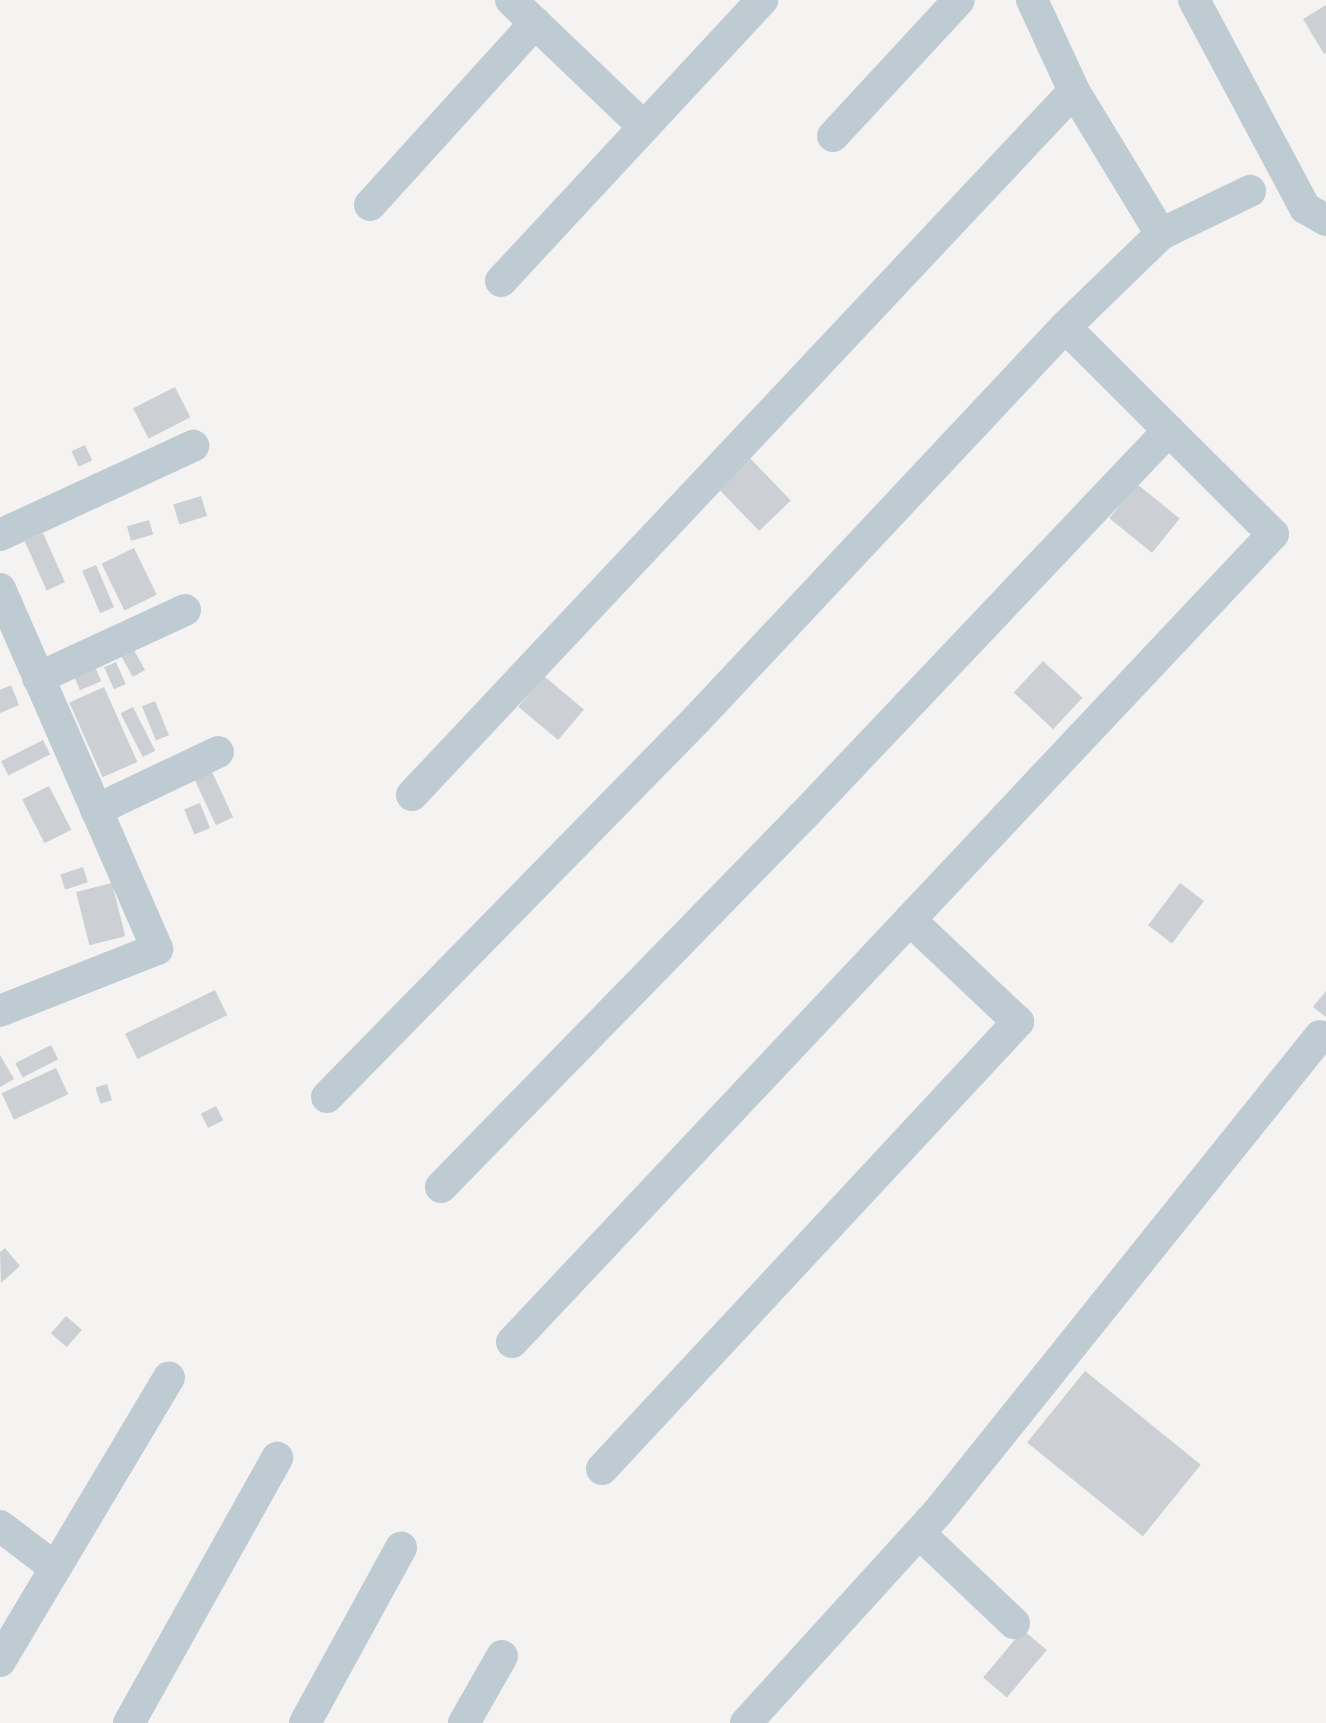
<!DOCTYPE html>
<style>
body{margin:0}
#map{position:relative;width:1326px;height:1723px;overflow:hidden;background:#f5f2f2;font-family:Montserrat,sans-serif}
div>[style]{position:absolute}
.building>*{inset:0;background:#ccd0d5;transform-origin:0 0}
.minor>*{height:32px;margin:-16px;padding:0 16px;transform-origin:16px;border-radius:16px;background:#bfcbd3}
span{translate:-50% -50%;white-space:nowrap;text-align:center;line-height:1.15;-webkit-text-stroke:7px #fff;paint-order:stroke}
</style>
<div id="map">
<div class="building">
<i style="clip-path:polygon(1326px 5px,1326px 53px,1324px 54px,1303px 19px)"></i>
<i style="left:175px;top:387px;width:34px;height:47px;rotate:63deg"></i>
<i style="left:85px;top:445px;width:17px;height:15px;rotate:65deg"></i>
<i style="left:745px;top:453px;width:66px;height:44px;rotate:46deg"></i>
<i style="left:1137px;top:484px;width:55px;height:44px;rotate:39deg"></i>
<i style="left:201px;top:496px;width:21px;height:29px;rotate:73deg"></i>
<i style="left:149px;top:520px;width:15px;height:23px;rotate:74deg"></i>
<i style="left:43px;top:533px;width:54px;height:20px;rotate:66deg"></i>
<i style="left:134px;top:548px;width:52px;height:36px;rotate:64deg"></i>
<i style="left:96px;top:565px;width:46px;height:15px;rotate:67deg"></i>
<i style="left:130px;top:643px;width:31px;height:14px;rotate:61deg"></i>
<i style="left:1043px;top:661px;width:54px;height:43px;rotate:43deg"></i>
<i style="left:93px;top:662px;width:21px;height:23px;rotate:67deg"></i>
<i style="left:116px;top:662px;width:24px;height:13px;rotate:66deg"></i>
<i style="left:544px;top:676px;width:52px;height:40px;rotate:40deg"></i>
<i style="clip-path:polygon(11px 685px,19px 705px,0 713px,0 690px)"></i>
<i style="left:104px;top:687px;width:82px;height:38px;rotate:66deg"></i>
<i style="left:155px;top:701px;width:37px;height:14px;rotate:68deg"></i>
<i style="left:133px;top:707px;width:49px;height:14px;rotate:63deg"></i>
<i style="left:43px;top:740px;width:16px;height:47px;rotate:63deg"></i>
<i style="left:212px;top:772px;width:50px;height:19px;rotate:65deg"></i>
<i style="left:49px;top:786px;width:49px;height:30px;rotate:63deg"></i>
<i style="left:200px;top:803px;width:27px;height:17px;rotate:68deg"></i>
<i style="left:83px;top:867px;width:16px;height:24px;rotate:72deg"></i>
<i style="left:112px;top:883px;width:55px;height:37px;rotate:76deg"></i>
<i style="left:1180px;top:883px;width:30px;height:53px;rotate:37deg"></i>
<i style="left:215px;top:990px;width:28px;height:100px;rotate:64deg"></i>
<i style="clip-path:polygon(1326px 991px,1326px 1017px,1313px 1007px)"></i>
<i style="left:51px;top:1045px;width:16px;height:40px;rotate:63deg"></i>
<i style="clip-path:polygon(0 1055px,14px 1079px,0 1087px)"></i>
<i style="left:56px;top:1068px;width:29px;height:60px;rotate:65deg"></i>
<i style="left:107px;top:1084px;width:17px;height:12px;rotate:73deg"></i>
<i style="left:216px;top:1106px;width:16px;height:17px;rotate:63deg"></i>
<i style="clip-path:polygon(5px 1248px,20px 1266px,1px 1283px,0 1252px)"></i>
<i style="left:66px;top:1316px;width:21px;height:23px;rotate:41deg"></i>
<i style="left:1085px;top:1371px;width:149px;height:92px;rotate:39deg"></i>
<i style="left:1023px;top:1630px;width:31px;height:62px;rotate:40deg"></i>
</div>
<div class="minor">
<i style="left:511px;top:0;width:184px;rotate:43.7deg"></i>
<i style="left:1032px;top:0;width:100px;rotate:65.2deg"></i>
<i style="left:1074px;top:91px;width:167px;rotate:58.7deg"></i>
<i style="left:1161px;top:234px;width:134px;rotate:135.9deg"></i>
<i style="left:1194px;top:0;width:236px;rotate:61.9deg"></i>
<i style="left:1305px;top:208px;width:24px;rotate:30deg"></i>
<i style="left:833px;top:136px;width:185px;rotate:-47.2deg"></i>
<i style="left:370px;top:205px;width:246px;rotate:-47.8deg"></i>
<i style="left:1161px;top:234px;width:99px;rotate:-25.8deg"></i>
<i style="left:501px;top:281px;width:384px;rotate:-47.1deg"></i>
<i style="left:0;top:535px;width:213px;rotate:-24.8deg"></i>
<i style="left:0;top:589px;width:393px;rotate:66.4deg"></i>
<i style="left:157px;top:949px;width:169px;rotate:158.5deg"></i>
<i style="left:38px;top:678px;width:162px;rotate:-24.8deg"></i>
<i style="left:412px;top:795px;width:966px;rotate:-46.76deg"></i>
<i style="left:96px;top:810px;width:135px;rotate:-25.4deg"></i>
<i style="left:327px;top:1097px;width:530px;rotate:-45.61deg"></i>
<i style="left:698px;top:718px;width:536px;rotate:-46.81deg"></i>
<i style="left:1065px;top:327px;width:293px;rotate:44.9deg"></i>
<i style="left:1273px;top:534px;width:1110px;rotate:133.28deg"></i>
<i style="left:441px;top:1187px;width:517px;rotate:-45.71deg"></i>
<i style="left:802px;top:817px;width:533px;rotate:-46.52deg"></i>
<i style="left:602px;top:1469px;width:611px;rotate:-47.06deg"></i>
<i style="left:1018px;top:1022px;width:149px;rotate:-136.6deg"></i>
<i style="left:0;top:1526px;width:68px;rotate:37.2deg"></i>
<i style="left:919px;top:1533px;width:131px;rotate:43.5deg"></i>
<i style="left:0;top:1661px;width:330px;rotate:-59.2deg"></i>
<i style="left:129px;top:1723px;width:304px;rotate:-60.8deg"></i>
<i style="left:305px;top:1723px;width:200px;rotate:-61.3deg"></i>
<i style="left:464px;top:1723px;width:77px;rotate:-60.4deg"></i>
<i style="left:746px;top:1723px;width:285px;rotate:-47.7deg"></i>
<i style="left:938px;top:1512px;width:610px;rotate:-51.25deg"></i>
</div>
</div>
